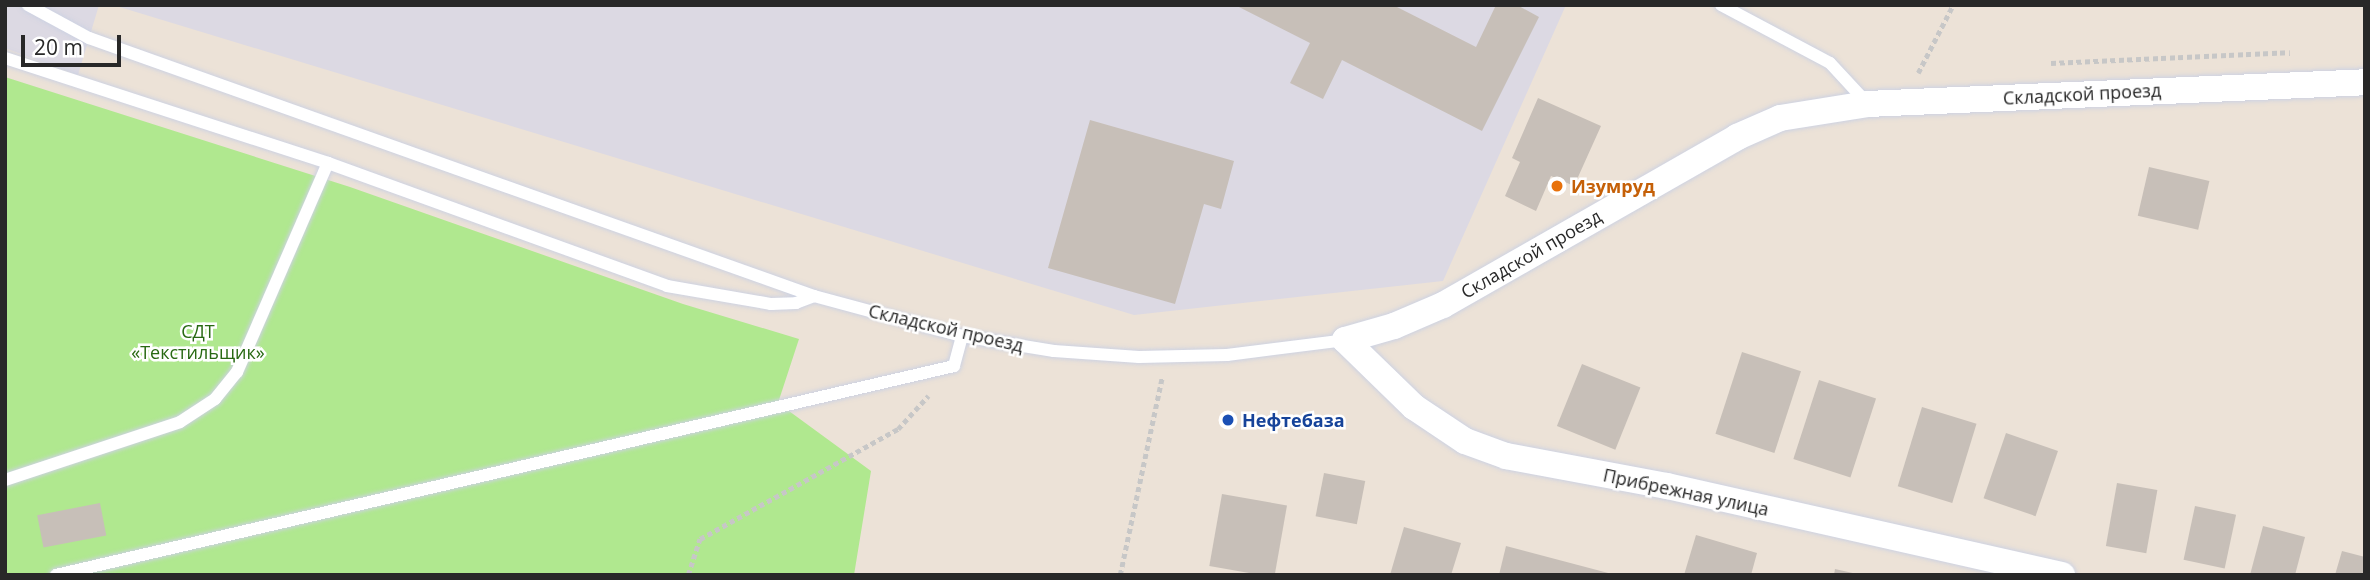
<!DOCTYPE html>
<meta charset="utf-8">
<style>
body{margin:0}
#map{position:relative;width:2370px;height:580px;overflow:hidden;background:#ece2d7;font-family:"Open Sans",sans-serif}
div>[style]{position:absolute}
.industrial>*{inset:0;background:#dcd9e3}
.green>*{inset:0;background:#b0e88f}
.building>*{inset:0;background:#c7bfb8;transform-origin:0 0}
.path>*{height:4.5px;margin-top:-2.25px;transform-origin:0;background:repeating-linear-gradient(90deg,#c7c7c7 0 5px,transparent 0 8.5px)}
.roads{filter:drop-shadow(0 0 2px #cdd2e2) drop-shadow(0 0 2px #cdd2e2)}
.service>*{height:12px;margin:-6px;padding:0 6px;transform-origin:6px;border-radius:6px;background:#fff}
.minor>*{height:26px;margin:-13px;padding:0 13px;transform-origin:13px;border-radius:13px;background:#fff}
.dots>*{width:19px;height:19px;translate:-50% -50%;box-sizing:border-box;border:4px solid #fff;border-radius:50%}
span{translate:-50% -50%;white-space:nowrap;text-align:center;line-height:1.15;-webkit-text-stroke:5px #fff;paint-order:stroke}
.street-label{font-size:18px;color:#282828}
.food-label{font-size:18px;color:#c56008;font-weight:700}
.left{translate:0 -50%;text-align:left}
.park-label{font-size:18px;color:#286913}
.transit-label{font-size:18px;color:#164399;font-weight:700}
.frame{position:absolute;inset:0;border:7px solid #282828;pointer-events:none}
.scale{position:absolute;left:21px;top:35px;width:100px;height:32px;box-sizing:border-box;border:4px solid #282828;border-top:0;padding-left:9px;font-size:21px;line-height:24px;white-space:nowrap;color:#282828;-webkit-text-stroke:5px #fff;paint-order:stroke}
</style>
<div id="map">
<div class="industrial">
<i style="clip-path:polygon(5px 5px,99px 5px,78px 75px,5px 48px)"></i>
<i style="clip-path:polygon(113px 5px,1566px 5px,1443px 281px,1134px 315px)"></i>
</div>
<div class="green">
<i style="clip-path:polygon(5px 77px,350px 187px,683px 304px,799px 339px,778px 403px,871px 471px,854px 575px,5px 575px)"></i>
</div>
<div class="building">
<i style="clip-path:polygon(1235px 5px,1393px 5px,1476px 47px,1496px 5px,1517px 5px,1539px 17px,1482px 131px,1342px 60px,1323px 99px,1290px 83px,1310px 43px)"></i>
<i style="clip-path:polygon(1538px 98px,1601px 126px,1574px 186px,1551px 176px,1536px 211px,1505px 196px,1520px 162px,1512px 158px)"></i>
<i style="clip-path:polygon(1090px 120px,1234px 161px,1221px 209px,1204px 204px,1175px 304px,1048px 268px)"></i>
<i style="left:2149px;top:167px;width:62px;height:50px;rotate:13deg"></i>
<i style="left:1742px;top:352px;width:62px;height:86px;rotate:18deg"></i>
<i style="left:1582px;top:364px;width:63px;height:67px;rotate:22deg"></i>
<i style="left:1819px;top:380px;width:60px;height:83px;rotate:18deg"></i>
<i style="left:1922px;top:407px;width:57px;height:83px;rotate:17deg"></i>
<i style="left:2006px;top:433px;width:55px;height:69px;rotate:19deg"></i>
<i style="left:1324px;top:473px;width:42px;height:44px;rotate:11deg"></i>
<i style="left:2117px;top:483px;width:41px;height:64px;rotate:10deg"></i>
<i style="left:1222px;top:494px;width:66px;height:73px;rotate:10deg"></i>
<i style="left:100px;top:503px;width:33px;height:64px;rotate:79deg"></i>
<i style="left:2195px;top:506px;width:42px;height:55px;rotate:12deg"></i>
<i style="clip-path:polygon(2263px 526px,2305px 537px,2295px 575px,2250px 575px)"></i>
<i style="clip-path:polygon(1404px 527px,1461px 543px,1451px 575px,1390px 575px)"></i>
<i style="clip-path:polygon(1696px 535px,1757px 553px,1751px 575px,1684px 575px)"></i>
<i style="clip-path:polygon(1506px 546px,1612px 574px,1612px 575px,1499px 575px)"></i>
<i style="clip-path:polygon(2342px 551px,2365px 557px,2365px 575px,2335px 575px)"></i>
<i style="clip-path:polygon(1835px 569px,1857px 574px,1856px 575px,1834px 575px)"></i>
</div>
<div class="path">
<i style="left:2051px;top:63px;width:239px;rotate:-2.6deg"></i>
<i style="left:1918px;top:73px;width:76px;rotate:-62.8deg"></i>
<i style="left:688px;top:575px;width:38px;rotate:-72deg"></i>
<i style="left:700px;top:539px;width:227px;rotate:-29.1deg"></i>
<i style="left:898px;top:429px;width:45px;rotate:-47.7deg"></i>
<i style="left:1120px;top:575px;width:201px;rotate:-78deg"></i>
</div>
<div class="roads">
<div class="service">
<i style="left:28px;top:5px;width:69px;rotate:28.4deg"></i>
<i style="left:89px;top:38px;width:770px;rotate:19.59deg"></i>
<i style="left:814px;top:296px;width:153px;rotate:15.1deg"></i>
<i style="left:962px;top:336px;width:93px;rotate:9.3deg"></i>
<i style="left:1054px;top:351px;width:85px;rotate:4deg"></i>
<i style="left:1139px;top:357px;width:88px;rotate:-1.3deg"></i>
<i style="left:1227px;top:355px;width:119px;rotate:-7.2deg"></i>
<i style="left:1721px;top:5px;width:123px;rotate:28deg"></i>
<i style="left:1830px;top:63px;width:54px;rotate:47.2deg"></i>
<i style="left:5px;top:58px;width:340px;rotate:18deg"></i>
<i style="left:328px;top:163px;width:361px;rotate:19.9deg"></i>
<i style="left:667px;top:286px;width:106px;rotate:9.8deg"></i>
<i style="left:771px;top:304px;width:25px;rotate:-2deg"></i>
<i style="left:796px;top:303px;width:19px;rotate:-21deg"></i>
<i style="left:5px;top:480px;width:184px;rotate:-18.3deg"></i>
<i style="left:180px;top:422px;width:42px;rotate:-33.3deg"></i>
<i style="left:215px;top:399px;width:35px;rotate:-51deg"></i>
<i style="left:237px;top:372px;width:228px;rotate:-66.5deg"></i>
<i style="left:56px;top:575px;width:922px;rotate:-13.1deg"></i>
<i style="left:954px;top:366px;width:31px;rotate:-75deg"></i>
</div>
<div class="minor">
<i style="left:1345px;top:340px;width:51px;rotate:-15.9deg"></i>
<i style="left:1394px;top:326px;width:53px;rotate:-23.2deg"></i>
<i style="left:1443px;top:305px;width:339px;rotate:-29.7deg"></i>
<i style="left:1737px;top:137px;width:47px;rotate:-23.8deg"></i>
<i style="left:1780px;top:118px;width:88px;rotate:-9.1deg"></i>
<i style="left:1867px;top:104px;width:498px;rotate:-2.5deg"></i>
<i style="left:1345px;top:340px;width:96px;rotate:44.2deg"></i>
<i style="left:1414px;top:407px;width:61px;rotate:33.7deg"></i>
<i style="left:1465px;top:441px;width:44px;rotate:20.1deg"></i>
<i style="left:1506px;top:456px;width:164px;rotate:10.6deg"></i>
<i style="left:1667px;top:486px;width:405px;rotate:12.7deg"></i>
</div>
</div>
<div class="dots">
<i style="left:1557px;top:186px;background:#e8710a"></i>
<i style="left:1228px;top:420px;background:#1a4fb4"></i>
</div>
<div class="street-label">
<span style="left:2082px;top:94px;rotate:-3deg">Складской проезд</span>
<span style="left:1531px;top:254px;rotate:-30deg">Складской проезд</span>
<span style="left:946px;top:328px;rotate:13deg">Складской проезд</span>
<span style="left:1686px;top:492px;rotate:12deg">Прибрежная улица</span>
</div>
<div class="food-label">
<span class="left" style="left:1571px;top:186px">Изумруд</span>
</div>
<div class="park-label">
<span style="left:198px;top:342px">СДТ<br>«Текстильщик»</span>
</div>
<div class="transit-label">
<span class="left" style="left:1242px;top:420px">Нефтебаза</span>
</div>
<div class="frame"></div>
<div class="scale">20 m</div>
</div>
